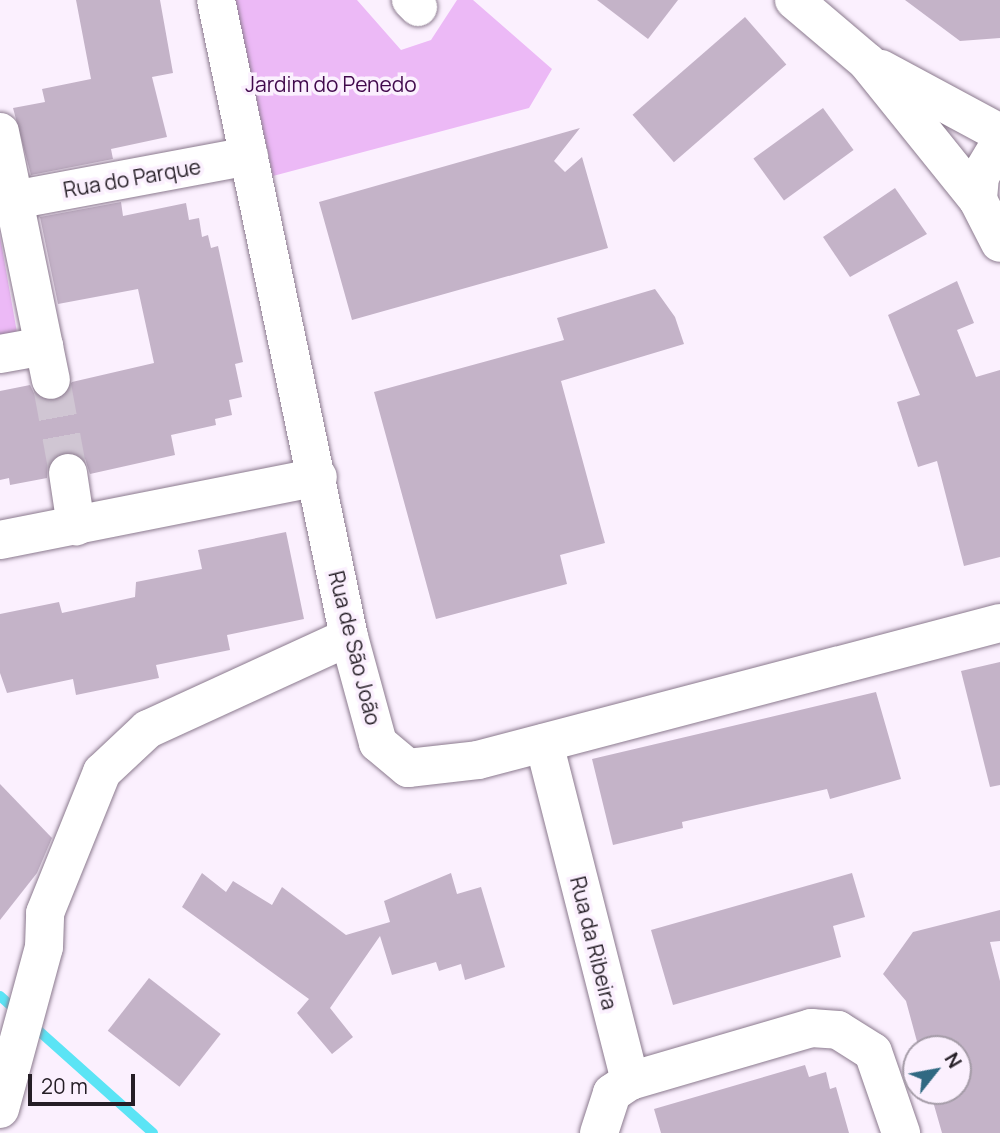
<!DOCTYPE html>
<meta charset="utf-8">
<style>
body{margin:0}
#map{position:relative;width:1000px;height:1133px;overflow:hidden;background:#fbf0fe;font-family:Manrope,sans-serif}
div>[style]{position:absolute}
.green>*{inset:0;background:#ecb9f6}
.stream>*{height:10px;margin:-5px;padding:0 5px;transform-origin:5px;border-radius:5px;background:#5be4f5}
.building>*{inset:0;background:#c4b3c8;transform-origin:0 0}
.minor-tunnel>*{height:38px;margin-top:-19px;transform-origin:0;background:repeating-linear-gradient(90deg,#d0c6d3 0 38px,transparent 0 57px)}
.roads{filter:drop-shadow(0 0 2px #8b7a8e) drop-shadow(0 0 2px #8b7a8e)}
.minor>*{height:38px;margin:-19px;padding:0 19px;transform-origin:19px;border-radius:19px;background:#fff}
.tertiary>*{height:38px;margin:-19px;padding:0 19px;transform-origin:19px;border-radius:19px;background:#fff}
span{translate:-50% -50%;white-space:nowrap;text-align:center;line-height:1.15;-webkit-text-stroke:7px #fbf0fe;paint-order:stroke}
.park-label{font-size:21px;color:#41094c}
.street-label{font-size:21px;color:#251e26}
.north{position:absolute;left:902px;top:1035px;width:70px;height:70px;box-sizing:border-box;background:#fbf0fe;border:2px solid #a59ca8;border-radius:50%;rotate:59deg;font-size:19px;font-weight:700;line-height:28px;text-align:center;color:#251e26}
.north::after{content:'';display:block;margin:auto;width:24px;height:32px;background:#306982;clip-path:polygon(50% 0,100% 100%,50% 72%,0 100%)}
.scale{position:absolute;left:28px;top:1074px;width:107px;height:32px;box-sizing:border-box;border:4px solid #251e26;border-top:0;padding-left:9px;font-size:21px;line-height:24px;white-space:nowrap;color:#251e26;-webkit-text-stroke:5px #fbf0fe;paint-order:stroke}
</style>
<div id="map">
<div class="green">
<i style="clip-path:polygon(235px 0,357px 0,401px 50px,431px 40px,457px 0,473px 0,552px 69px,529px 108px,273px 176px)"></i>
<i style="clip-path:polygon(0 236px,19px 344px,0 347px)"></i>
</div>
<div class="stream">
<i style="left:0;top:996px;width:24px;rotate:42deg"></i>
<i style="left:30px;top:1023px;width:165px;rotate:41.8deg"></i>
</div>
<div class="building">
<i style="clip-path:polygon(76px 0,160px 0,173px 73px,152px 77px,167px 137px,111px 149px,113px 159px,31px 175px,13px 108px,45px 102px,42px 89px,91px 79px)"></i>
<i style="clip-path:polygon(597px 0,678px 0,648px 39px)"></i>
<i style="clip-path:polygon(905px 0,1000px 0,1000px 38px,960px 41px)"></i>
<i style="left:745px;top:17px;width:63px;height:149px;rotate:49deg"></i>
<i style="left:823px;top:108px;width:52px;height:86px;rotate:54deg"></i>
<i style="clip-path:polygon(580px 128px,554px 161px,565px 172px,582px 157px,608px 248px,352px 320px,319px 202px)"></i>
<i style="clip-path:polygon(895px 188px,927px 234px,850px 277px,823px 237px)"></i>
<i style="clip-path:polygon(121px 202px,123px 216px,186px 203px,189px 220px,199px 218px,202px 237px,208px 235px,211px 248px,218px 246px,243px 362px,235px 364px,242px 397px,229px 400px,232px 415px,215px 419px,216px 425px,171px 435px,175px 455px,90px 474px,85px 459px,64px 452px,48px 464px,47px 478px,10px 485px,9px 478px,0 480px,0 391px,30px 385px,35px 395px,55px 401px,72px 382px,154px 363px,138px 289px,58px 304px,40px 217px)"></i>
<i style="clip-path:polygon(957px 281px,974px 323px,957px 330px,976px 377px,1000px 370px,1000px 557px,964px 566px,937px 461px,918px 467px,897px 402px,920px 395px,888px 315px)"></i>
<i style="clip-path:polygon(655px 289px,675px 317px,684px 344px,561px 381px,605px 543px,560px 555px,567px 584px,436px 619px,374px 392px,564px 340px,557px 318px)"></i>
<i style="clip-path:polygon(286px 532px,304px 619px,227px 635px,230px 650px,156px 665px,159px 678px,76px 695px,73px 679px,7px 693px,0 673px,0 614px,59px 602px,62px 613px,135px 597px,136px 582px,202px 569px,198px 550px)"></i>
<i style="clip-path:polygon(1000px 662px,1000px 785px,990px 787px,961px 671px)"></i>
<i style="clip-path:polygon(876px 692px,901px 779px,830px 799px,827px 789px,682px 822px,683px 828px,613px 845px,592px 759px)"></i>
<i style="clip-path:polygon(0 784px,52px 838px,37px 873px,0 920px)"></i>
<i style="clip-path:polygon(202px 873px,226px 892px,233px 881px,272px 905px,282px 887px,346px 935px,390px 922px,384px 901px,451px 873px,457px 894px,481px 887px,505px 967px,465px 980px,461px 964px,439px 971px,436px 962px,392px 975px,380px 936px,330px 1008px,353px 1037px,332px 1054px,297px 1013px,309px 999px,182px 907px)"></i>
<i style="clip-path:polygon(852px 873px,865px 917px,833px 926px,841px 957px,673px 1005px,651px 930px)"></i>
<i style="clip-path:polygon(1000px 910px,1000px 941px,990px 942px,1000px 981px,1000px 1133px,942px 1133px,930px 1091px,958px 1091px,958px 1049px,919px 1049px,906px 1001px,883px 974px,913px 932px)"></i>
<i style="left:149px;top:978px;width:91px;height:67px;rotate:38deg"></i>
<i style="clip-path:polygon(805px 1065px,809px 1077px,826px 1072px,830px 1089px,836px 1087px,849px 1133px,661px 1133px,654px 1109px)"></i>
</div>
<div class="minor-tunnel">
<i style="left:51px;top:380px;width:95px;rotate:79.6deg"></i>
</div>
<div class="roads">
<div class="minor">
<i style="left:216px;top:0;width:651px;rotate:78.21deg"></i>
<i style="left:349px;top:637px;width:110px;rotate:74.7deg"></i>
<i style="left:378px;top:743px;width:39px;rotate:40deg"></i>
<i style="left:408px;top:768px;width:70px;rotate:-6.5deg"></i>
<i style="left:478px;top:760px;width:540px;rotate:-14.71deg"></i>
<i style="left:411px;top:0;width:10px;rotate:45deg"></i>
<i style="left:0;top:132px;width:253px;rotate:78.4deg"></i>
<i style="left:14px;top:200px;width:239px;rotate:-10.6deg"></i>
<i style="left:0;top:354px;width:45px;rotate:-10.3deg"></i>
<i style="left:68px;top:473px;width:54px;rotate:81.4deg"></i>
<i style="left:0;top:540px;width:324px;rotate:-11.2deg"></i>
<i style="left:544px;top:743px;width:349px;rotate:75.7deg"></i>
<i style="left:0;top:1109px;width:168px;rotate:-74.8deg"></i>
<i style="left:44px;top:947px;width:34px;rotate:-88deg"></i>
<i style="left:45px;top:913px;width:152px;rotate:-68deg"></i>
<i style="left:102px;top:772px;width:63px;rotate:-43.1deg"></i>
<i style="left:148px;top:729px;width:221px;rotate:-24.6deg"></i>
<i style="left:599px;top:1133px;width:42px;rotate:-72deg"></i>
<i style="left:612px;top:1093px;width:22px;rotate:-34deg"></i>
<i style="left:630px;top:1081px;width:189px;rotate:-16.3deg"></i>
<i style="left:811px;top:1028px;width:27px;rotate:4deg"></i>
<i style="left:838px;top:1030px;width:41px;rotate:32.2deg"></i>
<i style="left:873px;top:1052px;width:86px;rotate:70.9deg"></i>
</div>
<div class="tertiary">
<i style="left:794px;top:0;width:96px;rotate:40.3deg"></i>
<i style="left:867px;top:62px;width:177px;rotate:51.2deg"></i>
<i style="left:881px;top:69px;width:135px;rotate:28.3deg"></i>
<i style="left:1000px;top:143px;width:39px;rotate:121deg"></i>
<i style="left:980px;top:176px;width:24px;rotate:95deg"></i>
<i style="left:978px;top:200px;width:48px;rotate:62.9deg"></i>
</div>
</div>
<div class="park-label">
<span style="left:331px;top:84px">Jardim do Penedo</span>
</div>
<div class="street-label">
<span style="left:132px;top:178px;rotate:-10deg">Rua do Parque</span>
<span style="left:355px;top:648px;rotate:76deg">Rua de São João</span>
<span style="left:594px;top:943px;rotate:76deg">Rua da Ribeira</span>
</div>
<div class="north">N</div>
<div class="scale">20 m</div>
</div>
